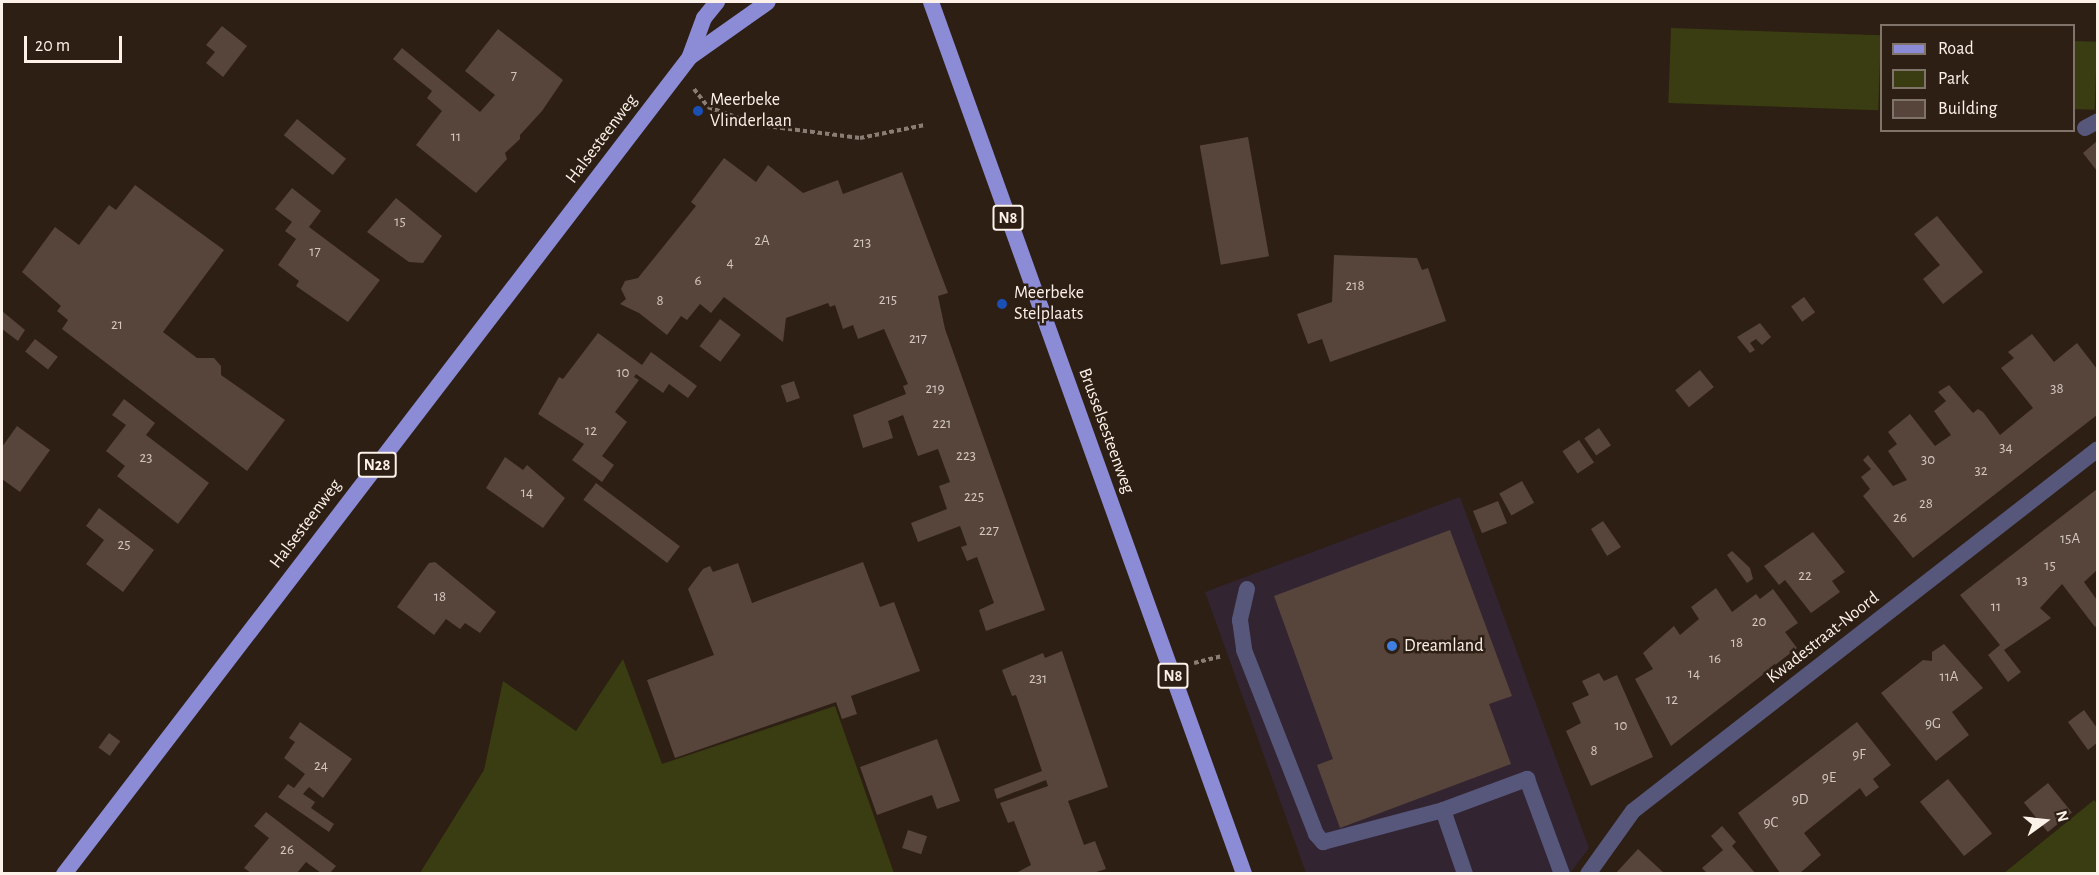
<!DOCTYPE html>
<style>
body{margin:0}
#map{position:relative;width:2099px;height:875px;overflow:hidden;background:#2d1f13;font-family:"Alegreya Sans",sans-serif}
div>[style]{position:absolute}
.commercial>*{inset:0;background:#322430}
.green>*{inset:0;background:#393d11;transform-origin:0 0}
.building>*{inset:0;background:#57453b;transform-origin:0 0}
.path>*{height:4px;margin-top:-2px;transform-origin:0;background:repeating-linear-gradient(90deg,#8a7e74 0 4.5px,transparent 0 7.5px)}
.service>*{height:16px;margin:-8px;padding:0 8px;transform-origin:8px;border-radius:8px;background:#57577c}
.minor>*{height:16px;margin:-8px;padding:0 8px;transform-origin:8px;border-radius:8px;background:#57577c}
.primary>*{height:16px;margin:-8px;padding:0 8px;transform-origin:8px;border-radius:8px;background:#8c8bd6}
.dots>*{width:16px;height:16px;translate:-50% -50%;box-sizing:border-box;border:3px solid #2d1f13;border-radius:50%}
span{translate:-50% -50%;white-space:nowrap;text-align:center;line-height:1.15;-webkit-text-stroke:5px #2d1f13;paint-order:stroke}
.number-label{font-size:15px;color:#d3c7be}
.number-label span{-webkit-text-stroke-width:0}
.shield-label span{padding:2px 4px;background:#2d1f13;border:2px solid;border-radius:4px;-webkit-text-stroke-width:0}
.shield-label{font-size:16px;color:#fcf2ea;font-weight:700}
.poi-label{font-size:18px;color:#fcf2ea}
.left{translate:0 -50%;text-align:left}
.street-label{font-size:18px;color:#fcf2ea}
.frame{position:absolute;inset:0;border:3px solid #fcf2ea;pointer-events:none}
.legend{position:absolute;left:1880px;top:24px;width:195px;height:108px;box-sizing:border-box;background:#2d1f13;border:2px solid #807369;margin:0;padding:8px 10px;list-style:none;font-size:18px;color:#fcf2ea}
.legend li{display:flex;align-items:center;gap:12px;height:30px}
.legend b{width:30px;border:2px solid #807369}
.north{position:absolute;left:2015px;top:791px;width:60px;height:60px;-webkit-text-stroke:4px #2d1f13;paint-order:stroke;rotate:75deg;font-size:16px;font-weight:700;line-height:24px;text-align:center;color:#fcf2ea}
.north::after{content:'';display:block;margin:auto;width:21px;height:27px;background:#fcf2ea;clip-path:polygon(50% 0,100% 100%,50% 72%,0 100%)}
.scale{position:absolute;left:24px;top:36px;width:98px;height:27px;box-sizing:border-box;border:3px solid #fcf2ea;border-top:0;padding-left:8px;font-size:18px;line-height:21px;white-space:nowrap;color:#fcf2ea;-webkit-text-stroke:4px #2d1f13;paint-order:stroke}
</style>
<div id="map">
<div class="commercial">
<i style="clip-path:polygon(1460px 497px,1589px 848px,1570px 873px,1306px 873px,1205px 592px)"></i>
</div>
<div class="green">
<i style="left:1671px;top:28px;width:210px;height:75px;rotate:2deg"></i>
<i style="left:2074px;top:41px;width:23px;height:68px;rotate:2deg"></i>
<i style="clip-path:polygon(623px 659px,662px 764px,835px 706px,894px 873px,420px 873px,484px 770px,503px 681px,576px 731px)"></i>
<i style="clip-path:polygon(2094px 800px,2098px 805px,2097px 873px,2004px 873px)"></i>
</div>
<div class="building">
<i style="clip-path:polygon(222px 26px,247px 46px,223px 77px,206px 63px,215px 52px,206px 45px)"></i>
<i style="clip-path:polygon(498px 29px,563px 80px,542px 111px,520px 135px,520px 139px,505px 153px,507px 159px,476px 193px,416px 145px,442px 111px,427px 98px,432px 91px,393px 59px,402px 48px,480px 112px,495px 95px,465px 71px)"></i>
<i style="left:297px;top:119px;width:63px;height:21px;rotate:39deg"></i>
<i style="left:1248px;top:137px;width:121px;height:49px;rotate:80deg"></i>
<i style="clip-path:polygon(2097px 141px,2097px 171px,2083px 153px)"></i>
<i style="clip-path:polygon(724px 158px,756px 182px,768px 165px,803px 193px,838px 180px,843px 194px,902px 172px,948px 293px,938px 296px,945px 329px,1045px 610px,986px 631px,979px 610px,994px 603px,977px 557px,967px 561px,961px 547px,967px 545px,960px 526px,918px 542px,911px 523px,947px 509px,939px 486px,950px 482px,938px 449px,918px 456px,903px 415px,888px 421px,893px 438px,863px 448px,853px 415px,906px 394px,903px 386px,908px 384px,884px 329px,858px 339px,853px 325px,843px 329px,835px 305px,830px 307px,828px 303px,786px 318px,783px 342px,724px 297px,711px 313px,700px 304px,687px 320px,681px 316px,667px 335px,639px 313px,620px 304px,626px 299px,621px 289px,625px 281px,638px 278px,696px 206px,691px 202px)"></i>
<i style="clip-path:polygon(135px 185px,224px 250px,163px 332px,197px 358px,214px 358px,221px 366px,221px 375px,285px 420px,247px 471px,62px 329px,68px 320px,57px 311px,61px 306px,22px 272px,55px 227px,79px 245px,109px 205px,116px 210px)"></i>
<i style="clip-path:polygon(292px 188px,321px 211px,309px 227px,380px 280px,348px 322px,296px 286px,299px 281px,278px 265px,296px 239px,285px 231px,292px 222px,275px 209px)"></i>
<i style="clip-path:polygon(396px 198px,442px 236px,423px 263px,409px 262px,367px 232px)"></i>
<i style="clip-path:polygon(1937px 216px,1983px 272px,1943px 304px,1923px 279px,1940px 265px,1914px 234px)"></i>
<i style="clip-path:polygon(1334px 255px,1417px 258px,1422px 270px,1428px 268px,1446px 321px,1330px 362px,1322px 339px,1308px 344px,1297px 314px,1332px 302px)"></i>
<i style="left:1804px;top:297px;width:19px;height:16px;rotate:54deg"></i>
<i style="clip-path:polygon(2px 311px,25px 330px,18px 341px,2px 329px)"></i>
<i style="left:720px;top:319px;width:26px;height:34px;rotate:37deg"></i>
<i style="clip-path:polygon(1760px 323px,1771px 337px,1762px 345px,1756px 339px,1750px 343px,1755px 350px,1750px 353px,1737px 337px)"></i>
<i style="clip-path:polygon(598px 333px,642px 365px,651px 352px,697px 386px,688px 398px,669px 384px,663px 393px,636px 374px,634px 377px,639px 380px,615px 412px,627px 422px,602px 456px,614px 465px,602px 482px,572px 460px,584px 444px,538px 414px,559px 377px,563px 379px)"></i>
<i style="clip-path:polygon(2032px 334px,2054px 362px,2077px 343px,2097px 369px,2097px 415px,1913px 558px,1863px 496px,1870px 489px,1861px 477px,1871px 469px,1863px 460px,1868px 455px,1893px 486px,1907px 480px,1888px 451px,1897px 444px,1888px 432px,1910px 414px,1935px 446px,1951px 435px,1934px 411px,1946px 401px,1938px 392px,1949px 385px,1973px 413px,1978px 409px,1983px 412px,2000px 435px,2033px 408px,2001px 368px,2014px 358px,2008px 352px)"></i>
<i style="left:35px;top:339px;width:29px;height:16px;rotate:38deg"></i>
<i style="left:1700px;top:370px;width:22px;height:32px;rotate:51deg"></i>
<i style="left:794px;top:381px;width:18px;height:14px;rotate:71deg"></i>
<i style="clip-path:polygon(124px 399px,155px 423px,146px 435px,209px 483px,178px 524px,117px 476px,125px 466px,106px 451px,126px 425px,112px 415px)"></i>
<i style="clip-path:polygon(17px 426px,50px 450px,20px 492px,2px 479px,2px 447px)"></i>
<i style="left:1599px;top:428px;width:21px;height:18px;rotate:55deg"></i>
<i style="left:1579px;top:440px;width:27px;height:20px;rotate:56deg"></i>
<i style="clip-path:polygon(505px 457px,523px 470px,527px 465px,565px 498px,543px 528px,486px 488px)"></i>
<i style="left:1522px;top:481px;width:25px;height:26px;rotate:61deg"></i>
<i style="left:596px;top:483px;width:105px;height:21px;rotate:37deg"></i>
<i style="clip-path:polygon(2097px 489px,2097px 570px,2084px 582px,2097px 600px,2097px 625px,2095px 627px,2062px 584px,2040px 608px,2051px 618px,2004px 650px,2021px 672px,2008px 682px,1988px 655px,2000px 645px,1960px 595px)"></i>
<i style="left:1498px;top:501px;width:24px;height:27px;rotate:68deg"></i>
<i style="clip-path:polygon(99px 508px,154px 550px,123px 592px,86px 564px,104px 540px,86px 526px)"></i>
<i style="clip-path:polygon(1603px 521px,1621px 547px,1607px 556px,1591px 529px)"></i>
<i style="clip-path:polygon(1450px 530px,1512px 696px,1489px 704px,1511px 764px,1340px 828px,1317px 765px,1333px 759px,1274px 596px)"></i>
<i style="clip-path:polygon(1813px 532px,1845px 572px,1832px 581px,1840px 592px,1811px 613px,1785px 580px,1779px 585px,1764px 566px)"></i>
<i style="clip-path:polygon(1732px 551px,1750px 568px,1753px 579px,1747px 583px,1727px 555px)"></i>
<i style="clip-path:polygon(435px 562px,496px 612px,480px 633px,465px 623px,460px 629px,446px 619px,434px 635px,397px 607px,429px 563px)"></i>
<i style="clip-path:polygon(863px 562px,880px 607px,894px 602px,920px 671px,851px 696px,857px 714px,842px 719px,836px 702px,675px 758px,647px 680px,714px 655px,688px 589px,703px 569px,710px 566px,713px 572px,738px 563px,752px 603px)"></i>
<i style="clip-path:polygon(1716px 588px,1732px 612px,1756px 594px,1760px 599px,1773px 589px,1798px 623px,1785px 632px,1797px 648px,1671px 746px,1635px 679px,1653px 669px,1643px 653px,1674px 626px,1680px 635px,1699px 619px,1691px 607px)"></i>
<i style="clip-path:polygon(1944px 644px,1983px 688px,1952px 712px,1969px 735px,1936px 761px,1881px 693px,1923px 660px,1932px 661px,1932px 652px)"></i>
<i style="clip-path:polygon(1062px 651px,1108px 787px,1068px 801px,1084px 845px,1095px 841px,1106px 869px,1093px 873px,1016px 873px,1031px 865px,1014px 821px,1008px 823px,1000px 803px,1048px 786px,1046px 780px,997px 799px,994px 789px,1042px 771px,1016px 695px,1012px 696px,1002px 670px,1043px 653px,1045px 658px)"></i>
<i style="clip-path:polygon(1599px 673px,1604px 681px,1617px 675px,1653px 757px,1591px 786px,1566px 731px,1581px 723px,1572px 703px,1589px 695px,1582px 681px)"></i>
<i style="clip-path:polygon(2084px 710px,2097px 728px,2097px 743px,2088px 750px,2068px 722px)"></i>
<i style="clip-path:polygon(300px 722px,352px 759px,323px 798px,309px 787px,303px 794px,315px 802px,311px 808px,334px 824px,329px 832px,278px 797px,288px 784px,294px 788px,305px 774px,284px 758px,295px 742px,289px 738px)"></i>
<i style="clip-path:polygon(1857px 722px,1891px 765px,1873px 779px,1879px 787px,1866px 797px,1860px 788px,1804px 833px,1821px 855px,1800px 873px,1780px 873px,1738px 813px)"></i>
<i style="left:109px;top:733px;width:14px;height:18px;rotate:36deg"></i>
<i style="clip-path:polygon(937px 739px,960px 801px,937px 809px,932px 795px,877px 815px,860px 767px)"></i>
<i style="left:1948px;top:779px;width:70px;height:36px;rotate:51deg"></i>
<i style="left:2048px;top:783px;width:38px;height:31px;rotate:51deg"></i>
<i style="clip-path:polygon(266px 812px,336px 866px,330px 873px,321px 873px,306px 862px,297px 873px,251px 873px,244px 868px,269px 838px,254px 826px)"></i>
<i style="clip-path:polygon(1722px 826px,1736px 842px,1732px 846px,1755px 873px,1707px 873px,1702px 868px,1723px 850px,1711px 836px)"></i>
<i style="left:908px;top:830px;width:20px;height:19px;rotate:18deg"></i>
<i style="clip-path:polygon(1638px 849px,1664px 873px,1616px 873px)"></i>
</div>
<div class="path">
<i style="left:694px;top:89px;width:23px;rotate:52deg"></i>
<i style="left:708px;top:107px;width:53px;rotate:19.8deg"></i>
<i style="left:758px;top:125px;width:103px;rotate:7.3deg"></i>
<i style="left:860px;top:138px;width:66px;rotate:-11.3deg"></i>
<i style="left:1194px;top:663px;width:29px;rotate:-14deg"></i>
</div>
<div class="service">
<i style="left:2085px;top:128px;width:15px;rotate:-28deg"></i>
<i style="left:1247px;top:589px;width:32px;rotate:103deg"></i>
<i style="left:1240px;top:620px;width:30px;rotate:82deg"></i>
<i style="left:1244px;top:650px;width:198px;rotate:68.6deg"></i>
<i style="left:1316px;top:834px;width:11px;rotate:49deg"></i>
<i style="left:1323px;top:842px;width:124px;rotate:-14.9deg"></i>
<i style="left:1443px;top:810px;width:68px;rotate:71deg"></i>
<i style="left:1443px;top:810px;width:90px;rotate:-20.3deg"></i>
<i style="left:1527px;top:779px;width:101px;rotate:69.8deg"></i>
</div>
<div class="minor">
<i style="left:1588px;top:874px;width:77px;rotate:-54.5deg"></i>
<i style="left:1633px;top:811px;width:589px;rotate:-37.9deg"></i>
</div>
<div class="primary">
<i style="left:931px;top:2px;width:926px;rotate:70.25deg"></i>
<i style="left:690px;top:56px;width:40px;rotate:-69.8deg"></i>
<i style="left:704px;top:18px;width:21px;rotate:-51deg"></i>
<i style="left:64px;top:874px;width:1029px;rotate:-52.54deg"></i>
<i style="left:690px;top:57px;width:95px;rotate:-35.2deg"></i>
</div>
<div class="dots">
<i style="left:698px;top:111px;background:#1a4fb4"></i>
<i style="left:1002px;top:304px;background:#1a4fb4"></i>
<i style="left:1392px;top:646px;background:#3f7fe0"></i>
</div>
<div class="number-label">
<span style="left:514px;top:76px">7</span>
<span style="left:456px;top:137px">11</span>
<span style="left:400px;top:222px">15</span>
<span style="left:762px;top:241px">2A</span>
<span style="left:862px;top:243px">213</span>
<span style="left:315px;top:252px">17</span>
<span style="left:730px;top:263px">4</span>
<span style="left:698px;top:281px">6</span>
<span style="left:1355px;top:286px">218</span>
<span style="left:888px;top:300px">215</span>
<span style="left:660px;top:301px">8</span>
<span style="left:117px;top:325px">21</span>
<span style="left:918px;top:339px">217</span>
<span style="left:623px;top:373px">10</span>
<span style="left:935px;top:389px">219</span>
<span style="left:2057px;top:389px">38</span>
<span style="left:942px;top:424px">221</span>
<span style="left:591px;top:431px">12</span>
<span style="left:2006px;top:448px">34</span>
<span style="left:966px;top:456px">223</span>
<span style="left:146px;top:458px">23</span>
<span style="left:1928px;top:460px">30</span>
<span style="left:1981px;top:471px">32</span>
<span style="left:527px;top:493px">14</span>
<span style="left:974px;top:497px">225</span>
<span style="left:1926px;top:504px">28</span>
<span style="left:1900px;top:518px">26</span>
<span style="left:989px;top:531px">227</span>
<span style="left:2070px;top:539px">15A</span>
<span style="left:124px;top:545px">25</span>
<span style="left:2050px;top:566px">15</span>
<span style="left:1805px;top:576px">22</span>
<span style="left:2022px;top:581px">13</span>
<span style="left:440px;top:597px">18</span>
<span style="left:1996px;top:607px">11</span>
<span style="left:1759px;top:622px">20</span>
<span style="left:1737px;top:643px">18</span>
<span style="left:1715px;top:659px">16</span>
<span style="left:1694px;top:674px">14</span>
<span style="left:1949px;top:677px">11A</span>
<span style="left:1038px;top:679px">231</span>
<span style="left:1672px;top:700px">12</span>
<span style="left:1933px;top:724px">9G</span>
<span style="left:1621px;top:726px">10</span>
<span style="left:1594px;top:751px">8</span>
<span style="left:1859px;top:755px">9F</span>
<span style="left:321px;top:766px">24</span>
<span style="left:1829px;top:778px">9E</span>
<span style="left:1800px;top:800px">9D</span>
<span style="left:1771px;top:823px">9C</span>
<span style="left:287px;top:850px">26</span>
</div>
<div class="shield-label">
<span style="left:1008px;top:218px">N8</span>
<span style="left:377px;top:465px">N28</span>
<span style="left:1173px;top:676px">N8</span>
</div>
<div class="poi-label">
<span class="left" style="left:710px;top:111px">Meerbeke<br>Vlinderlaan</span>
<span class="left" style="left:1014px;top:304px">Meerbeke<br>Stelplaats</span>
<span class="left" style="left:1404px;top:646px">Dreamland</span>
</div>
<div class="street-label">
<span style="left:602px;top:139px;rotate:-53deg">Halsesteenweg</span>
<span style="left:1106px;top:431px;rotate:70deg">Brusselsesteenweg</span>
<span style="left:306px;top:524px;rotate:-53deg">Halsesteenweg</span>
<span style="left:1823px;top:638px;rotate:-38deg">Kwadestraat-Noord</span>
</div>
<div class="frame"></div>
<ul class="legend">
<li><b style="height:8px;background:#8c8bd6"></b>Road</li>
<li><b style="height:16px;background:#393d11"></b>Park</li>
<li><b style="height:16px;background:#57453b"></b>Building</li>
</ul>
<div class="north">N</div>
<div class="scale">20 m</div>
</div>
